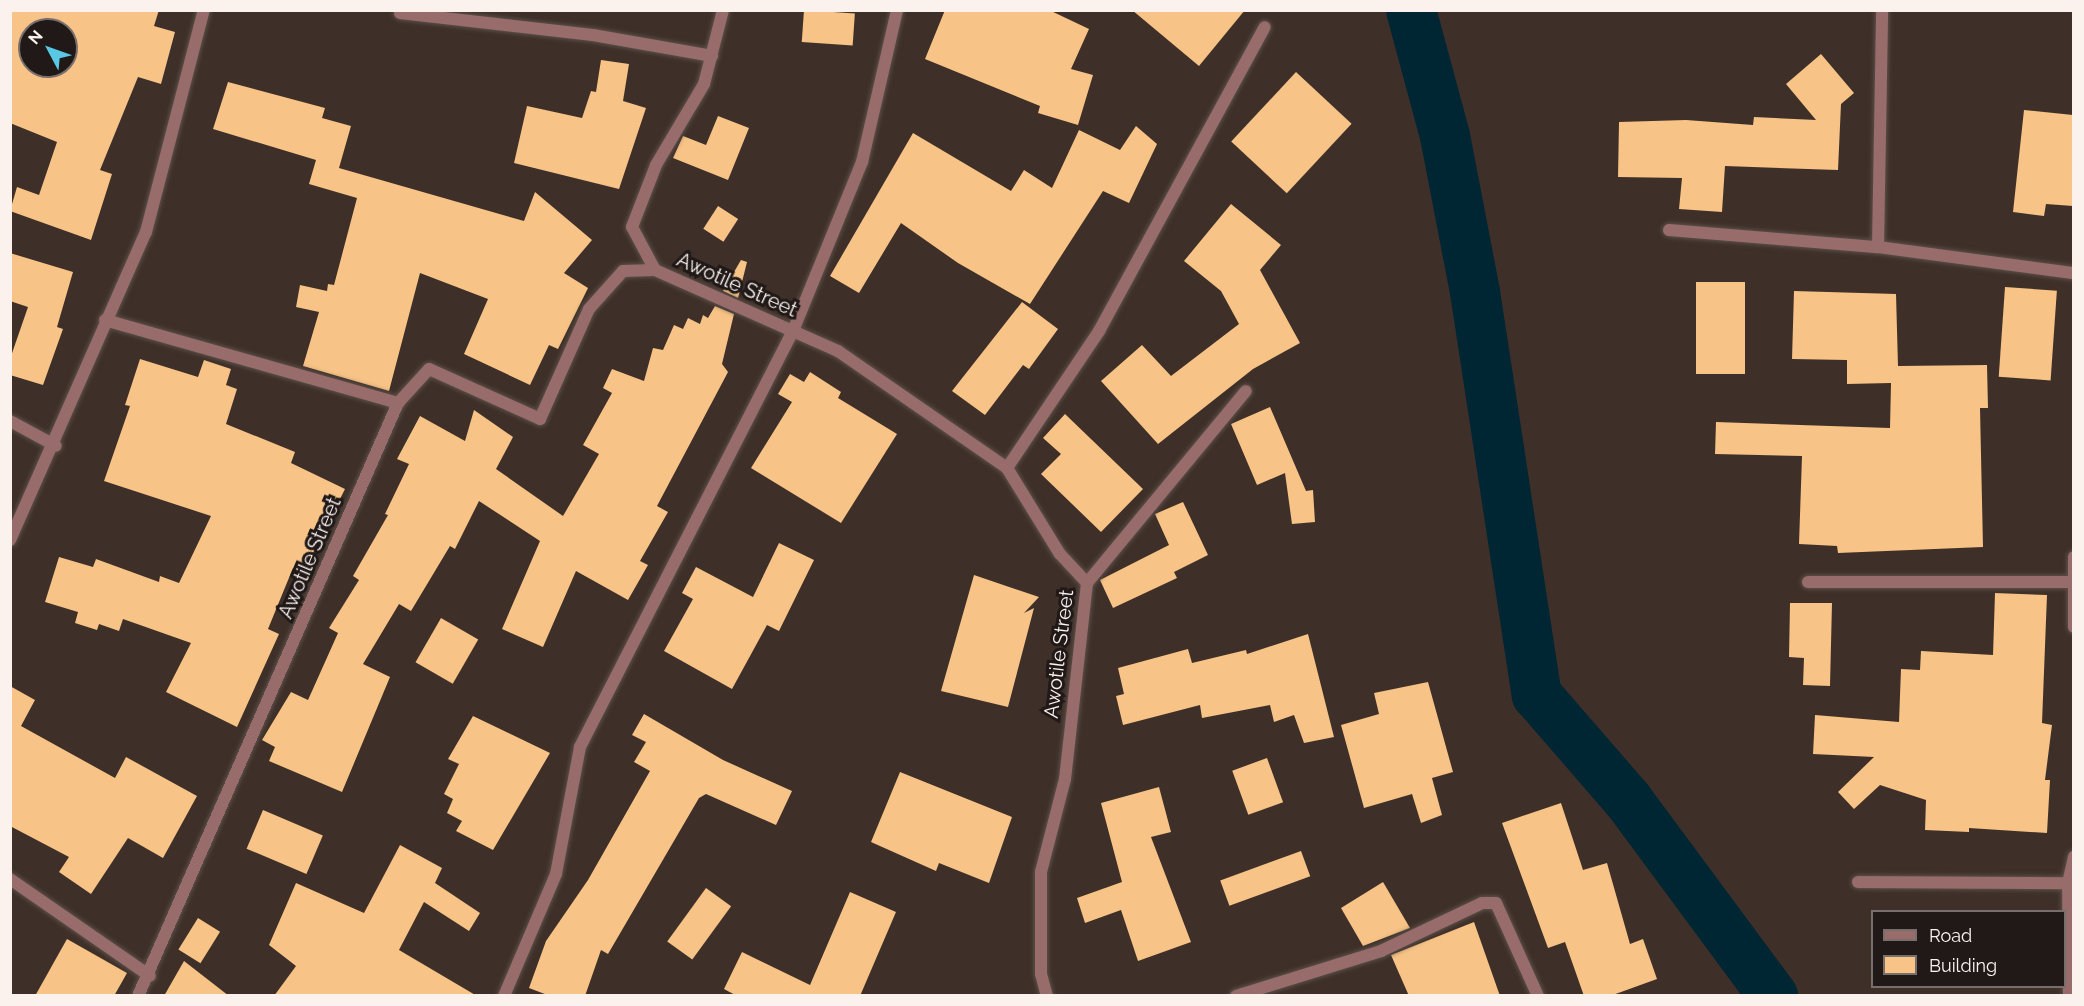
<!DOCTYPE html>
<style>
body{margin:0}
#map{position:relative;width:2084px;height:1006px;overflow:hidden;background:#3e3029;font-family:Raleway,sans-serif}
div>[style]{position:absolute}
.river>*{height:50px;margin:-25px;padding:0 25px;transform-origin:25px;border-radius:25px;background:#002633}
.building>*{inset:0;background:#f7c386;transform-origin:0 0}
.roads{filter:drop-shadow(0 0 2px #5c4f48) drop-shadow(0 0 2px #5c4f48)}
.street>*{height:12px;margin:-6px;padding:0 6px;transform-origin:6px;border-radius:6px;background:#976c6a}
span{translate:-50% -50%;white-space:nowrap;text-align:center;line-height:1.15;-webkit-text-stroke:6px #201917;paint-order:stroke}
.street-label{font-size:20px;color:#fbf1ed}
.frame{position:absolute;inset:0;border:12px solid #fbf1ed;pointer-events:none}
.legend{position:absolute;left:1871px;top:910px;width:195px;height:78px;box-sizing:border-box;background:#201917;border:2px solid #786f6d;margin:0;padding:8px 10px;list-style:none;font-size:18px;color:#fbf1ed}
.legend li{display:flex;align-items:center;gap:12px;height:30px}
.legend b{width:30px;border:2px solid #786f6d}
.north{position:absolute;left:18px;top:18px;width:60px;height:60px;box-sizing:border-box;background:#201917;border:2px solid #786f6d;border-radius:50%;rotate:311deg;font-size:16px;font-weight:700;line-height:24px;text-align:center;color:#fbf1ed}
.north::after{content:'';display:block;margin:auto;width:21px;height:27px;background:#59c8e4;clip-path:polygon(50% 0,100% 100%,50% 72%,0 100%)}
</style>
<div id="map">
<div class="river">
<i style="left:1411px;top:10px;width:131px;rotate:74.9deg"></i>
<i style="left:1445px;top:136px;width:159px;rotate:79.1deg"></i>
<i style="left:1475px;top:292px;width:408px;rotate:81.3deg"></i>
<i style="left:1537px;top:695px;width:139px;rotate:49.1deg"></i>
<i style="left:1628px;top:800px;width:244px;rotate:53.5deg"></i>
</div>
<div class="building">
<i style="clip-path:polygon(evenodd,10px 10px,159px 10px,154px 26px,175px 32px,161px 84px,138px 77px,100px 170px,112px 174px,91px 240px,10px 211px,17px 187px,39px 195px,57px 142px,10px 123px,10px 10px,30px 30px,66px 30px,66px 66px,30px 66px,30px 30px)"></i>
<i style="left:804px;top:10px;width:51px;height:32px;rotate:4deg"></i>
<i style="clip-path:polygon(945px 10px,1049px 10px,1089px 29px,1071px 69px,1093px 75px,1078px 125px,1038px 113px,1040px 106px,925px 59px)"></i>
<i style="clip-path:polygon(1132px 10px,1245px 10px,1199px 66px)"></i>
<i style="clip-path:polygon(1821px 54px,1854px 93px,1841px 104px,1838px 170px,1725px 166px,1722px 212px,1679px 209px,1682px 178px,1618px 177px,1619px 122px,1686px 120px,1753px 125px,1754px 117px,1816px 120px,1786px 84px)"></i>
<i style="clip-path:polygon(601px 60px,629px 64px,623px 101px,646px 108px,619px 189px,514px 163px,527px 106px,582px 118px,591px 91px,596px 92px)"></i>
<i style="left:1296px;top:72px;width:76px;height:95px;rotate:43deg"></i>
<i style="clip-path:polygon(228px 82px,325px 108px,322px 118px,351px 126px,339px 168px,524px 221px,535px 192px,592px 240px,564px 273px,588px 288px,558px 349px,549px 345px,530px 385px,464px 354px,488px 299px,420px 273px,389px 391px,303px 366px,319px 312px,296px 307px,300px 285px,327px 291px,328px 284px,334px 285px,357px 198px,309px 184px,316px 160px,213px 129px)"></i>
<i style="clip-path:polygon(2024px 110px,2073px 115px,2073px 206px,2046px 204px,2044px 216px,2013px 212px)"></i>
<i style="clip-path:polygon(718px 116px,749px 128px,728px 180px,673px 158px,683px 136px,706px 145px)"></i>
<i style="clip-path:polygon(1136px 126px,1157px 144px,1129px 203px,1103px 191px,1030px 304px,958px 263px,901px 223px,859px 293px,830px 276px,913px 133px,1011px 191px,1024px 170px,1052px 188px,1079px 130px,1120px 150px)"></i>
<i style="clip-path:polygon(1231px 204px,1281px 245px,1260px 270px,1300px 343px,1253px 369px,1158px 444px,1101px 381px,1142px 345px,1171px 376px,1239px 324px,1221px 291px,1184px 261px)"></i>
<i style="left:718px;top:206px;width:24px;height:27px;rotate:33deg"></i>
<i style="clip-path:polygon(10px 253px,73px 272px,57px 327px,63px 329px,43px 385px,10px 375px,10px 359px,28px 307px,10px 301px)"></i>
<i style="clip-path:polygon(741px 260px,747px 262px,738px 298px,723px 291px)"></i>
<i style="left:1696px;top:282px;width:49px;height:92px"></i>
<i style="left:2005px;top:287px;width:52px;height:90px;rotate:4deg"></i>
<i style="clip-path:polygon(1794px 291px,1896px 294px,1898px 366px,1987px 365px,1988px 408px,1980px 408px,1983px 547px,1838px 553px,1837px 546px,1799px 544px,1802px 456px,1715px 454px,1716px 422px,1890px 428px,1891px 383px,1847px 384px,1847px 360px,1792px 359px)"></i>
<i style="clip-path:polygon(1022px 302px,1058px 329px,1029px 369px,1023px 365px,985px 415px,952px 391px)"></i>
<i style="clip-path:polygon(715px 306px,734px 314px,722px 364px,728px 372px,657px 506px,668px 512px,640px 561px,648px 565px,628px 600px,576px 571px,543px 647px,502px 629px,540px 541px,479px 501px,455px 549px,450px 546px,411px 611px,399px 604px,363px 664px,390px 677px,342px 792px,269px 761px,275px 747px,262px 740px,291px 692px,308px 700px,338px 633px,329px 628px,359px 580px,353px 576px,388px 515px,385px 514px,409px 464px,397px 459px,420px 416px,465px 441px,474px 410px,513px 437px,496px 469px,563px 516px,599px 454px,583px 445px,612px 393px,603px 388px,612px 369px,644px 381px,653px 348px,663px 350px,674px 325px,683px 329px,688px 318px,700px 324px,703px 315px,708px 318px)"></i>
<i style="clip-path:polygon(140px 359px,198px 377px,204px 360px,231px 369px,226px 385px,237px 389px,226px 424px,295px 452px,291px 463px,345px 489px,303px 573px,293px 568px,268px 629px,279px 634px,237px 727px,166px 692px,191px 643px,123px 619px,119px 631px,99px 624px,97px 630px,75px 623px,78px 612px,45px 602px,59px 557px,93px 567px,96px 559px,159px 582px,160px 576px,179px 583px,211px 516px,104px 481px,130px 406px,125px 405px)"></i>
<i style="clip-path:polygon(810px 372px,841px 392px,838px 398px,897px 434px,841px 523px,751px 468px,792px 402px,778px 394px,790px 374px,804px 382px)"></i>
<i style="clip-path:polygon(1270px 407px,1306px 491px,1313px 490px,1315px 522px,1292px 524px,1285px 473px,1257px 485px,1231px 424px)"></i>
<i style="clip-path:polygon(1065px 414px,1143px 489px,1101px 532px,1041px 474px,1061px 454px,1043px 438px)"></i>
<i style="clip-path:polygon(1183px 502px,1208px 555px,1174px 572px,1177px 578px,1113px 608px,1100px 580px,1169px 545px,1155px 514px)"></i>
<i style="clip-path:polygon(779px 543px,814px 560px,779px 631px,767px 625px,732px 689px,664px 651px,693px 599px,682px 593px,696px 567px,753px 597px)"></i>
<i style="clip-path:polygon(974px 575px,1039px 597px,1024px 613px,1034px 608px,1008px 707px,941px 691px)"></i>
<i style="clip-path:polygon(1995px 593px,2047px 595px,2042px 723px,2052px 725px,2045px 780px,2050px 780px,2047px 833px,1969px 828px,1969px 832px,1925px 830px,1926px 800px,1880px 785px,1854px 809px,1838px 792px,1874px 757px,1813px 754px,1815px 715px,1899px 722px,1901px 669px,1920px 670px,1921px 651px,1993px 655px)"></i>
<i style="clip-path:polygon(1790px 603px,1832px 603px,1830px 686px,1803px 685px,1804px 658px,1789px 657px)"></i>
<i style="left:441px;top:618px;width:43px;height:51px;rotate:30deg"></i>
<i style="clip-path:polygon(1308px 634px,1334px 737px,1304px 743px,1294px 715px,1274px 722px,1270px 705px,1202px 718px,1200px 705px,1123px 725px,1116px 696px,1124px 694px,1118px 668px,1188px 649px,1192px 663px,1246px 650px,1247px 654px)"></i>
<i style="clip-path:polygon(1428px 682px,1453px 772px,1432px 778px,1442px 815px,1421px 823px,1412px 794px,1364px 808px,1341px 725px,1379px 714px,1374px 693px)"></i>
<i style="clip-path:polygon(10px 686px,35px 700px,21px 726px,115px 778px,126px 757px,197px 796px,163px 858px,128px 838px,91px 894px,59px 872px,69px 857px,10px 826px)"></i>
<i style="clip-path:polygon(644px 714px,723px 760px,792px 791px,776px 825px,706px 794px,699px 798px,608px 954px,601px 950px,585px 996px,550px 996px,529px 988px,546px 941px,588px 880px,650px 771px,634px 762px,646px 742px,632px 735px)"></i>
<i style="clip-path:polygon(473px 716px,550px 753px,493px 850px,456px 831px,462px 821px,447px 813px,453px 799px,444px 794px,459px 764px,448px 759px)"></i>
<i style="left:1267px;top:758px;width:47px;height:37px;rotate:70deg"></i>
<i style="clip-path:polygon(900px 772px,1012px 817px,989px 883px,939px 863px,936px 871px,871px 842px)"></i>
<i style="clip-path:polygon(1159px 787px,1171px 832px,1151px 837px,1191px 942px,1138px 961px,1121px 910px,1085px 923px,1077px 898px,1122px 882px,1101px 803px)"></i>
<i style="clip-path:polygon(1561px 803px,1583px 870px,1607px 863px,1630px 944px,1643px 939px,1657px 979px,1610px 996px,1584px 996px,1565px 942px,1548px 948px,1502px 823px)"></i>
<i style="left:263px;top:810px;width:65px;height:42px;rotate:23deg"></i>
<i style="clip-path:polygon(400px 845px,442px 868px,435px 883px,480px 913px,469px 931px,424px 902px,399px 950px,477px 996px,274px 996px,296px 966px,269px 945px,296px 883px,364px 913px)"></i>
<i style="left:1301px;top:851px;width:27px;height:86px;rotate:70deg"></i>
<i style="clip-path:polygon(1383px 882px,1410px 928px,1363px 946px,1341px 908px)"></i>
<i style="left:706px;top:888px;width:31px;height:66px;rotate:36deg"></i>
<i style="clip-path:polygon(850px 892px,896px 912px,860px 996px,737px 996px,724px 989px,742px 952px,810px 985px)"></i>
<i style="left:198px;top:918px;width:26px;height:37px;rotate:32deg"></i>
<i style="clip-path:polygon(1474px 922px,1500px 996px,1409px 996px,1391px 955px)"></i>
<i style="clip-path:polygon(67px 939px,127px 973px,114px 996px,35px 996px)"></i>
<i style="clip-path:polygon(184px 961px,229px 996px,164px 996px)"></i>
</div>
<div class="roads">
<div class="street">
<i style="left:400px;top:13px;width:194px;rotate:6.5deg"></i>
<i style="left:593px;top:35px;width:121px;rotate:10deg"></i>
<i style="left:1669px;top:230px;width:210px;rotate:4.7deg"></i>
<i style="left:1878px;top:247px;width:198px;rotate:7.6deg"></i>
<i style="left:1878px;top:247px;width:237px;rotate:-89deg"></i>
<i style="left:655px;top:270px;width:49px;rotate:-118.1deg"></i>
<i style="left:632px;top:227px;width:66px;rotate:-68.8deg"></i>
<i style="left:656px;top:165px;width:94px;rotate:-59.3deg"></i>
<i style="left:704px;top:84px;width:76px;rotate:-75.6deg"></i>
<i style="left:105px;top:320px;width:305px;rotate:15.8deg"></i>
<i style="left:10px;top:421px;width:52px;rotate:28.5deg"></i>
<i style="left:1007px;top:468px;width:165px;rotate:-56.1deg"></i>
<i style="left:1099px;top:331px;width:346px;rotate:-61.4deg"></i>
<i style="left:10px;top:540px;width:337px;rotate:-66.2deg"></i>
<i style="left:146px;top:232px;width:229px;rotate:-75.4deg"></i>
<i style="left:2074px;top:557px;width:70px;rotate:90deg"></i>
<i style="left:1808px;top:582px;width:264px"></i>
<i style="left:1087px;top:583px;width:249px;rotate:-50.4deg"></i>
<i style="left:10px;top:879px;width:170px;rotate:34.7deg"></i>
<i style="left:1858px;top:882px;width:210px;rotate:0.3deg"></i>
<i style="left:138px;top:996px;width:647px;rotate:-66.33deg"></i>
<i style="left:398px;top:403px;width:46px;rotate:-47.6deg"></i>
<i style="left:429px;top:369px;width:122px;rotate:24.2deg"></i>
<i style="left:540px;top:419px;width:120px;rotate:-66deg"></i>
<i style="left:589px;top:309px;width:51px;rotate:-48.2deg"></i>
<i style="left:623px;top:271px;width:32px;rotate:-2deg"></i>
<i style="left:655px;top:270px;width:200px;rotate:23.9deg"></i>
<i style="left:838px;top:351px;width:206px;rotate:34.7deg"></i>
<i style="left:1007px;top:468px;width:101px;rotate:58.4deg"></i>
<i style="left:1060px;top:554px;width:40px;rotate:47deg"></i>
<i style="left:1087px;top:583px;width:197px;rotate:96.4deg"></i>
<i style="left:1065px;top:779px;width:96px;rotate:104.5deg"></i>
<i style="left:1041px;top:872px;width:102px;rotate:90deg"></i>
<i style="left:1041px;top:974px;width:23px;rotate:75deg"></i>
<i style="left:504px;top:996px;width:133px;rotate:-66.9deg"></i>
<i style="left:556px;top:874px;width:129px;rotate:-79.3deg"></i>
<i style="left:580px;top:747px;width:467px;rotate:-62.9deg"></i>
<i style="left:793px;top:331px;width:183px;rotate:-67.8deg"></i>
<i style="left:862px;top:162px;width:156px;rotate:-77deg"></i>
<i style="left:1236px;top:996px;width:152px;rotate:-17.2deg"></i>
<i style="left:1381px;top:951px;width:112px;rotate:-25.4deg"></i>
<i style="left:1482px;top:903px;width:14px"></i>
<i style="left:1496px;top:903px;width:102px;rotate:65.7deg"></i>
<i style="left:2069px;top:996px;width:113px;rotate:-90.5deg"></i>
<i style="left:2068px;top:883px;width:27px;rotate:-77deg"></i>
</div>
</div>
<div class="street-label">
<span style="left:737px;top:285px;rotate:24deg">Awotile Street</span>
<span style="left:310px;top:558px;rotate:-67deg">Awotile Street</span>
<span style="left:1059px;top:654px;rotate:-83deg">Awotile Street</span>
</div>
<div class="frame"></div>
<ul class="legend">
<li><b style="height:8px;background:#976c6a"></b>Road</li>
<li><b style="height:16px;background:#f7c386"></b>Building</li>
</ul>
<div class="north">N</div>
</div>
